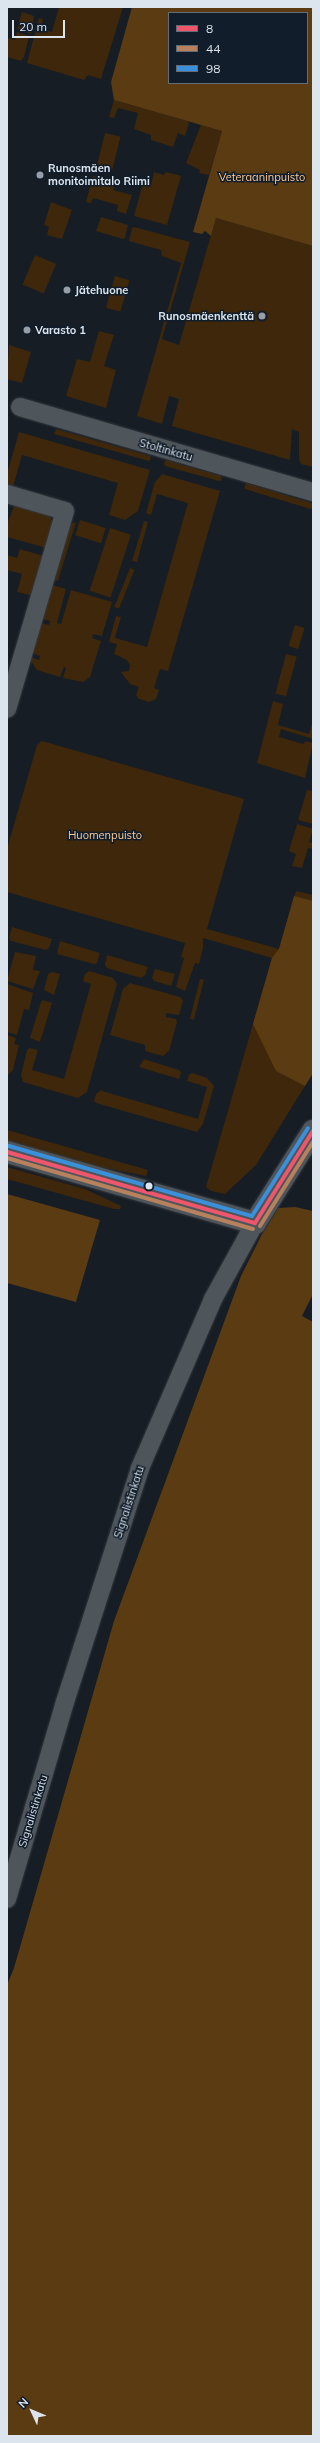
<!DOCTYPE html>
<meta charset="utf-8">
<style>
body{margin:0}
#map{position:relative;width:320px;height:2443px;overflow:hidden;background:#171d24;font-family:Mulish,sans-serif}
div>[style]{position:absolute}
.green>*{inset:0;background:#3e270a;transform-origin:0 0}
.forest>*{inset:0;background:#5b3b12}
.roads{filter:drop-shadow(0 0 1px #33383e) drop-shadow(0 0 1px #33383e)}
.minor>*{height:18px;margin:-9px;padding:0 9px;transform-origin:9px;border-radius:9px;background:#4e555b}
.tertiary>*{height:22px;margin:-11px;padding:0 11px;transform-origin:11px;border-radius:11px;background:#4e555b}
.bus-1>*{height:4px;margin:-2px;padding:0 2px;transform-origin:2px;border-radius:2px;background:#ef566b}
.bus-2>*{height:4px;margin:-2px;padding:0 2px;transform-origin:2px;border-radius:2px;background:#b6815c}
.bus-3>*{height:4px;margin:-2px;padding:0 2px;transform-origin:2px;border-radius:2px;background:#3a90db}
.dots>*{width:11px;height:11px;translate:-50% -50%;box-sizing:border-box;border:2px solid #111d2a;border-radius:50%}
span{translate:-50% -50%;white-space:nowrap;text-align:center;line-height:1.15;-webkit-text-stroke:3px #111d2a;paint-order:stroke}
.poi-label{font-size:11px;color:#dce4ed;font-weight:700}
.left{translate:0 -50%;text-align:left}
.right{translate:-100% -50%;text-align:right}
.park-label{font-size:11px;color:#fdcb96}
.street-label{font-size:11px;color:#dce4ed}
.frame{position:absolute;inset:0;border:8px solid #dce4ed;pointer-events:none}
.legend{position:absolute;left:168px;top:12px;width:140px;height:72px;box-sizing:border-box;background:#111d2a;border:1px solid #626d78;margin:0;padding:5px 7px;list-style:none;font-size:12px;color:#dce4ed}
.legend li{display:flex;align-items:center;gap:8px;height:20px}
.legend b{width:20px;border:1px solid #626d78}
.north{position:absolute;left:12px;top:2391px;width:40px;height:40px;-webkit-text-stroke:3px #111d2a;paint-order:stroke;rotate:314deg;font-size:11px;font-weight:700;line-height:16px;text-align:center;color:#dce4ed}
.north::after{content:'';display:block;margin:auto;width:14px;height:18px;background:#dce4ed;clip-path:polygon(50% 0,100% 100%,50% 72%,0 100%)}
.scale{position:absolute;left:12px;top:20px;width:53px;height:18px;box-sizing:border-box;border:2px solid #dce4ed;border-top:0;padding-left:5px;font-size:12px;line-height:14px;white-space:nowrap;color:#dce4ed;-webkit-text-stroke:3px #111d2a;paint-order:stroke}
</style>
<div id="map">
<div class="green">
<i style="clip-path:polygon(59px 7px,123px 7px,101px 79px,88px 75px,84px 80px,27px 63px,39px 18px,43px 19px,41px 29px,52px 32px)"></i>
<i style="clip-path:polygon(22px 12px,34px 16px,31px 34px,17px 29px)"></i>
<i style="clip-path:polygon(17px 32px,29px 36px,24px 57px,21px 61px,7px 57px,7px 38px,15px 40px)"></i>
<i style="clip-path:polygon(114px 100px,187px 121px,189px 123px,185px 136px,178px 133px,173px 147px,151px 140px,151px 135px,134px 129px,138px 113px,118px 108px,114px 118px,109px 117px)"></i>
<i style="clip-path:polygon(201px 125px,222px 131px,209px 175px,199px 173px,200px 170px,186px 163px)"></i>
<i style="left:105px;top:133px;width:16px;height:34px;rotate:14deg"></i>
<i style="clip-path:polygon(154px 172px,164px 175px,166px 172px,181px 176px,167px 225px,134px 216px,143px 183px,151px 185px)"></i>
<i style="clip-path:polygon(93px 176px,115px 182px,113px 190px,132px 195px,126px 214px,117px 211px,118px 205px,93px 198px,91px 203px,86px 202px)"></i>
<i style="clip-path:polygon(51px 202px,72px 210px,62px 239px,47px 235px,49px 227px,44px 225px)"></i>
<i style="clip-path:polygon(101px 217px,128px 225px,125px 238px,123px 239px,96px 231px)"></i>
<i style="clip-path:polygon(216px 218px,313px 246px,313px 467px,301px 464px,299px 459px,299px 432px,292px 429px,290px 460px,172px 426px,179px 399px,169px 396px,162px 424px,137px 416px,181px 263px,162px 256px,161px 250px,129px 241px,132px 228px,134px 227px,190px 242px,162px 339px,179px 345px)"></i>
<i style="left:35px;top:255px;width:23px;height:32px;rotate:23deg"></i>
<i style="left:115px;top:276px;width:15px;height:33px;rotate:16deg"></i>
<i style="clip-path:polygon(99px 331px,114px 335px,104px 366px,116px 370px,106px 408px,66px 396px,77px 359px,90px 362px)"></i>
<i style="clip-path:polygon(9px 345px,31px 352px,22px 383px,7px 379px)"></i>
<i style="clip-path:polygon(56px 429px,150px 456px,151px 459px,149px 461px,54px 434px)"></i>
<i style="clip-path:polygon(19px 432px,150px 470px,138px 511px,125px 520px,109px 515px,118px 483px,22px 455px,13px 487px,7px 488px,7px 474px)"></i>
<i style="clip-path:polygon(166px 460px,221px 476px,222px 480px,219px 481px,165px 466px,164px 463px)"></i>
<i style="clip-path:polygon(162px 474px,220px 491px,168px 671px,160px 669px,154px 688px,159px 690px,156px 699px,149px 702px,139px 699px,136px 695px,139px 687px,130px 684px,121px 672px,129px 671px,130px 665px,127px 660px,114px 654px,117px 644px,109px 642px,116px 616px,121px 617px,115px 638px,147px 647px,188px 503px,157px 494px,151px 515px,146px 513px,155px 482px)"></i>
<i style="left:246px;top:483px;width:70px;height:6px;rotate:17deg"></i>
<i style="clip-path:polygon(20px 503px,48px 514px,54px 523px,50px 549px,7px 537px,7px 524px,14px 506px)"></i>
<i style="left:80px;top:520px;width:27px;height:16px;rotate:17deg"></i>
<i style="clip-path:polygon(144px 521px,148px 522px,137px 562px,132px 561px)"></i>
<i style="clip-path:polygon(76px 522px,58px 581px,50px 579px,70px 524px)"></i>
<i style="left:110px;top:528px;width:22px;height:66px;rotate:18deg"></i>
<i style="clip-path:polygon(20px 549px,47px 557px,34px 596px,17px 592px,22px 574px,7px 570px,7px 555px,17px 558px)"></i>
<i style="left:130px;top:568px;width:5px;height:42px;rotate:22deg"></i>
<i style="clip-path:polygon(49px 584px,66px 589px,57px 623px,61px 624px,71px 590px,112px 602px,102px 636px,93px 634px,92px 638px,101px 641px,90px 677px,83px 682px,63px 678px,66px 668px,64px 667px,60px 677px,37px 670px,31px 661px,30px 657px,39px 660px,40px 656px,29px 652px,37px 622px,49px 625px,50px 621px,39px 618px)"></i>
<i style="left:295px;top:625px;width:10px;height:22px;rotate:17deg"></i>
<i style="left:286px;top:654px;width:11px;height:41px;rotate:15deg"></i>
<i style="clip-path:polygon(273px 701px,283px 704px,278px 725px,309px 734px,313px 721px,313px 739px,281px 729px,279px 737px,303px 744px,306px 741px,313px 743px,305px 778px,257px 763px)"></i>
<i style="clip-path:polygon(42px 741px,244px 799px,207px 929px,279px 949px,296px 891px,313px 895px,313px 1073px,256px 1165px,225px 1194px,211px 1191px,206px 1187px,272px 958px,203px 938px,203px 948px,199px 964px,195px 963px,185px 991px,176px 987px,184px 958px,181px 957px,185px 943px,7px 892px,7px 849px,37px 745px)"></i>
<i style="clip-path:polygon(307px 790px,313px 791px,313px 824px,298px 820px)"></i>
<i style="clip-path:polygon(297px 824px,313px 829px,309px 842px,313px 843px,313px 849px,308px 848px,302px 868px,292px 866px,296px 854px,289px 851px)"></i>
<i style="clip-path:polygon(12px 927px,52px 939px,49px 948px,46px 950px,11px 941px,9px 938px)"></i>
<i style="clip-path:polygon(60px 941px,100px 953px,97px 963px,94px 964px,57px 954px)"></i>
<i style="clip-path:polygon(15px 952px,36px 956px,33px 970px,40px 971px,33px 989px,7px 981px)"></i>
<i style="clip-path:polygon(107px 955px,148px 967px,145px 975px,141px 978px,107px 968px,105px 965px)"></i>
<i style="clip-path:polygon(155px 969px,175px 974px,171px 986px,154px 981px,152px 978px)"></i>
<i style="clip-path:polygon(89px 971px,113px 978px,117px 984px,87px 1092px,78px 1098px,23px 1082px,21px 1075px,27px 1050px,30px 1048px,38px 1050px,32px 1070px,64px 1079px,91px 984px,83px 981px,85px 974px)"></i>
<i style="clip-path:polygon(52px 972px,60px 974px,54px 995px,44px 990px,48px 974px)"></i>
<i style="left:200px;top:979px;width:4px;height:41px;rotate:14deg"></i>
<i style="clip-path:polygon(130px 983px,180px 997px,183px 1000px,179px 1015px,166px 1013px,166px 1017px,176px 1019px,177px 1022px,169px 1051px,163px 1056px,145px 1051px,145px 1045px,110px 1035px,123px 989px)"></i>
<i style="clip-path:polygon(7px 984px,33px 993px,29px 1010px,24px 1009px,17px 1035px,7px 1032px)"></i>
<i style="clip-path:polygon(43px 1000px,52px 1003px,40px 1042px,30px 1038px,41px 1002px)"></i>
<i style="clip-path:polygon(7px 1035px,16px 1038px,14px 1044px,19px 1045px,13px 1070px,7px 1076px)"></i>
<i style="clip-path:polygon(144px 1059px,179px 1070px,181px 1072px,179px 1079px,139px 1067px)"></i>
<i style="clip-path:polygon(192px 1073px,207px 1078px,214px 1086px,203px 1124px,197px 1132px,96px 1103px,94px 1101px,96px 1094px,103px 1089px,102px 1091px,198px 1119px,207px 1087px,187px 1081px,189px 1075px)"></i>
<i style="clip-path:polygon(7px 1130px,148px 1170px,146px 1176px,80px 1163px,7px 1141px)"></i>
<i style="clip-path:polygon(7px 1167px,85px 1189px,121px 1206px,120px 1209px,114px 1209px,7px 1179px)"></i>
</div>
<div class="forest">
<i style="clip-path:polygon(evenodd,132px 7px,313px 7px,313px 246px,216px 218px,211px 236px,205px 231px,202px 234px,193px 232px,222px 131px,114px 100px,111px 82px,132px 7px,169px 13px,307px 13px,307px 83px,169px 83px,169px 13px)"></i>
<i style="clip-path:polygon(294px 896px,313px 901px,313px 1073px,305px 1086px,276px 1071px,253px 1024px,272px 958px,279px 949px)"></i>
<i style="clip-path:polygon(7px 1194px,100px 1220px,76px 1302px,7px 1283px)"></i>
<i style="clip-path:polygon(295px 1207px,313px 1211px,313px 1294px,302px 1316px,313px 1322px,313px 2436px,7px 2436px,7px 1985px,14px 1968px,114px 1621px,241px 1276px,262px 1234px,278px 1208px)"></i>
</div>
<div class="roads">
<div class="minor">
<i style="left:20px;top:407px;width:305px;rotate:16.2deg"></i>
<i style="left:7px;top:494px;width:60px;rotate:16.3deg"></i>
<i style="left:65px;top:511px;width:206px;rotate:106.3deg"></i>
<i style="left:7px;top:1899px;width:205px;rotate:-73.6deg"></i>
<i style="left:65px;top:1702px;width:246px;rotate:-72.2deg"></i>
<i style="left:140px;top:1468px;width:184px;rotate:-66.6deg"></i>
<i style="left:213px;top:1299px;width:87px;rotate:-61.1deg"></i>
</div>
<div class="tertiary">
<i style="left:7px;top:1152px;width:258px;rotate:16deg"></i>
<i style="left:255px;top:1223px;width:109px;rotate:-57.8deg"></i>
</div>
</div>
<div class="bus-1">
<i style="left:7px;top:1152px;width:258px;rotate:16deg"></i>
<i style="left:255px;top:1223px;width:109px;rotate:-57.8deg"></i>
</div>
<div class="bus-2">
<i style="left:7px;top:1158px;width:256px;rotate:16.1deg"></i>
<i style="left:260px;top:1226px;width:99px;rotate:-57.8deg"></i>
</div>
<div class="bus-3">
<i style="left:9px;top:1146px;width:253px;rotate:16.1deg"></i>
<i style="left:252px;top:1216px;width:104px;rotate:-57.5deg"></i>
</div>
<div class="dots">
<i style="left:40px;top:175px;background:#979ea7"></i>
<i style="left:67px;top:290px;background:#979ea7"></i>
<i style="left:262px;top:316px;background:#979ea7"></i>
<i style="left:27px;top:330px;background:#979ea7"></i>
<i style="left:149px;top:1186px;background:#dce4ed"></i>
</div>
<div class="poi-label">
<span class="left" style="left:48px;top:175px">Runosmäen<br>monitoimitalo Riimi</span>
<span class="left" style="left:75px;top:290px">Jätehuone</span>
<span class="right" style="left:254px;top:316px">Runosmäenkenttä</span>
<span class="left" style="left:35px;top:330px">Varasto 1</span>
</div>
<div class="park-label">
<span style="left:262px;top:177px">Veteraaninpuisto</span>
<span style="left:105px;top:835px">Huomenpuisto</span>
</div>
<div class="street-label">
<span style="left:166px;top:450px;rotate:16deg">Stoltinkatu</span>
<span style="left:129px;top:1502px;rotate:-72deg">Signalistinkatu</span>
<span style="left:33px;top:1811px;rotate:-73deg">Signalistinkatu</span>
</div>
<div class="frame"></div>
<ul class="legend">
<li><b style="height:5px;background:#ef566b"></b>8</li>
<li><b style="height:5px;background:#b6815c"></b>44</li>
<li><b style="height:5px;background:#3a90db"></b>98</li>
</ul>
<div class="north">N</div>
<div class="scale">20 m</div>
</div>
